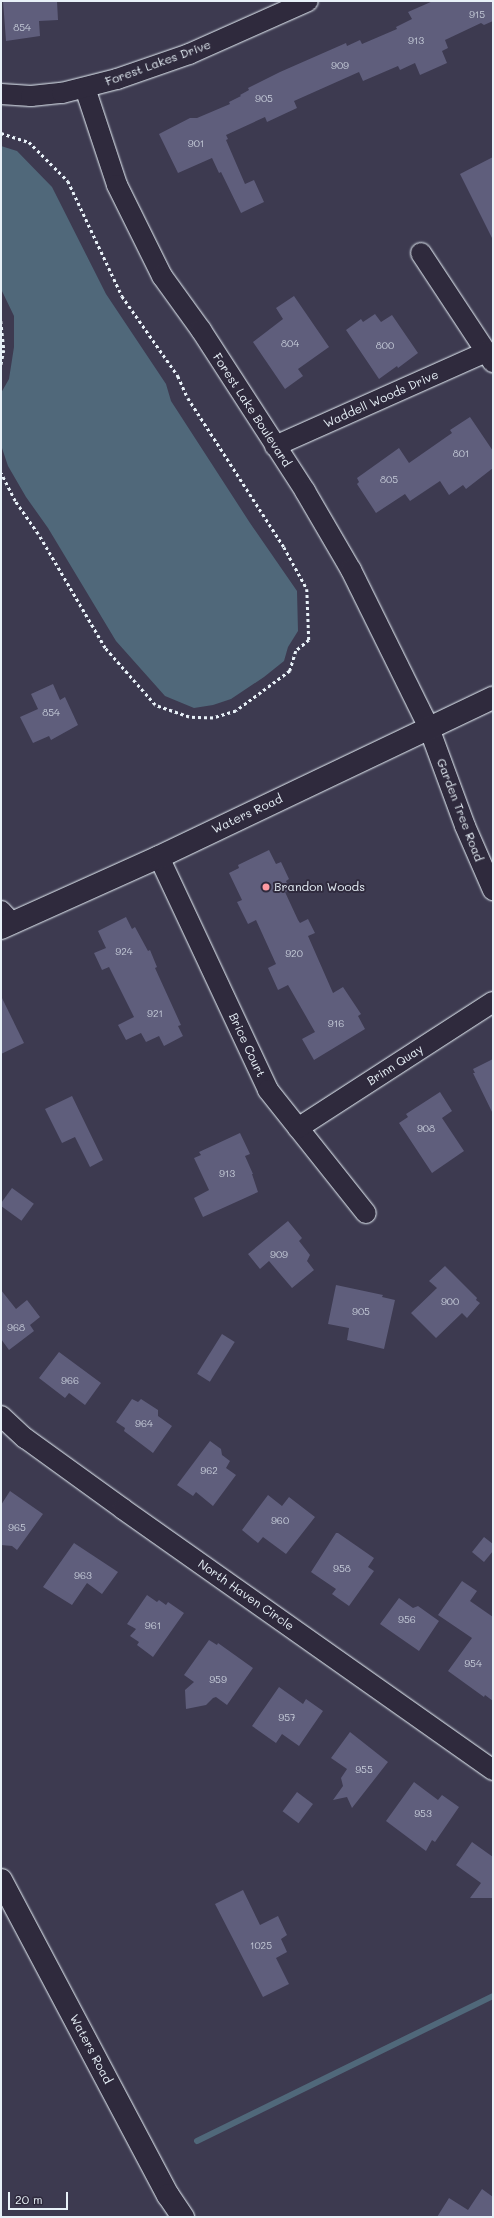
<!DOCTYPE html>
<style>
body{margin:0}
#map{position:relative;width:494px;height:2218px;overflow:hidden;background:#3d3a50;font-family:Mali,sans-serif}
div>[style]{position:absolute}
.water>*{inset:0;background:#50687a}
.stream>*{height:6px;margin:-3px;padding:0 3px;transform-origin:3px;border-radius:3px;background:#50687a}
.building>*{inset:0;background:#5f5e7c;transform-origin:0 0}
.path>*{height:2.5px;margin-top:-1.25px;transform-origin:0;background:repeating-linear-gradient(90deg,#e8f1f8 0 3px,transparent 0 6px)}
.roads{filter:drop-shadow(0 0 1px #e8f1f8) drop-shadow(0 0 1px #e8f1f8)}
.minor>*{height:20px;margin:-10px;padding:0 10px;transform-origin:10px;border-radius:10px;background:#2f2a3d}
.tertiary>*{height:22px;margin:-11px;padding:0 11px;transform-origin:11px;border-radius:11px;background:#2f2a3d}
.dots>*{width:11px;height:11px;translate:-50% -50%;box-sizing:border-box;border:2px solid #2f2a3d;border-radius:50%}
span{translate:-50% -50%;white-space:nowrap;text-align:center;line-height:1.15;-webkit-text-stroke:4px #2f2a3d;paint-order:stroke}
.number-label{font-size:10px;color:#c6ccd9}
.number-label span{-webkit-text-stroke-width:0}
.street-label{font-size:12px;color:#e8f1f8}
.poi-label{font-size:12px;color:#e8f1f8}
.left{translate:0 -50%;text-align:left}
.frame{position:absolute;inset:0;border:2px solid #e8f1f8;pointer-events:none}
.scale{position:absolute;left:8px;top:2192px;width:60px;height:18px;box-sizing:border-box;border:2px solid #e8f1f8;border-top:0;padding-left:5px;font-size:12px;line-height:14px;white-space:nowrap;color:#e8f1f8;-webkit-text-stroke:3px #2f2a3d;paint-order:stroke}
</style>
<div id="map">
<div class="water">
<i style="clip-path:polygon(1px 146px,17px 151px,52px 187px,106px 294px,166px 384px,171px 401px,250px 523px,297px 591px,298px 631px,288px 647px,284px 661px,264px 677px,231px 699px,213px 705px,194px 708px,165px 696px,116px 641px,48px 528px,26px 497px,8px 466px,1px 445px,1px 393px,9px 379px,14px 347px,14px 316px,1px 289px)"></i>
</div>
<div class="stream">
<i style="left:197px;top:2141px;width:330px;rotate:-26.1deg"></i>
</div>
<div class="building">
<i style="clip-path:polygon(3px 1px,57px 1px,58px 20px,39px 21px,40px 36px,6px 41px)"></i>
<i style="clip-path:polygon(433px 1px,493px 1px,493px 21px,484px 25px,481px 23px,445px 40px,448px 48px,442px 51px,447px 63px,420px 75px,415px 63px,400px 70px,398px 66px,363px 81px,359px 72px,294px 101px,297px 108px,267px 122px,265px 117px,226px 135px,228px 139px,226px 140px,245px 184px,254px 180px,264px 202px,241px 213px,221px 172px,219px 173px,212px 158px,178px 173px,159px 134px,190px 118px,197px 118px,230px 104px,229px 102px,241px 96px,240px 95px,249px 90px,248px 88px,280px 72px,346px 43px,347px 46px,360px 40px,362px 44px,397px 29px,396px 27px,412px 19px,408px 12px)"></i>
<i style="clip-path:polygon(493px 157px,493px 240px,460px 174px)"></i>
<i style="clip-path:polygon(294px 296px,329px 347px,298px 369px,303px 376px,285px 389px,253px 342px,283px 319px,276px 308px)"></i>
<i style="clip-path:polygon(375px 314px,381px 322px,392px 315px,418px 353px,398px 368px,397px 366px,379px 379px,346px 330px,361px 319px,363px 322px)"></i>
<i style="clip-path:polygon(470px 417px,493px 451px,493px 468px,466px 489px,463px 485px,449px 495px,440px 481px,410px 501px,405px 494px,376px 513px,357px 484px,359px 482px,357px 478px,399px 448px,409px 463px,452px 433px,450px 430px)"></i>
<i style="clip-path:polygon(53px 684px,60px 700px,65px 697px,78px 725px,51px 740px,49px 736px,33px 743px,20px 717px,38px 709px,31px 694px)"></i>
<i style="clip-path:polygon(269px 850px,276px 864px,281px 862px,289px 879px,286px 881px,290px 890px,285px 892px,298px 920px,300px 923px,308px 919px,315px 933px,308px 936px,333px 993px,343px 987px,361px 1014px,358px 1016px,365px 1029px,314px 1060px,302px 1039px,315px 1032px,288px 985px,278px 990px,268px 968px,276px 964px,256px 920px,248px 924px,237px 902px,242px 900px,229px 873px,239px 868px,238px 865px)"></i>
<i style="clip-path:polygon(126px 917px,132px 929px,135px 927px,148px 951px,150px 950px,157px 967px,155px 968px,181px 1025px,178px 1026px,183px 1036px,164px 1046px,159px 1036px,146px 1042px,141px 1033px,126px 1040px,118px 1025px,134px 1017px,109px 967px,102px 970px,94px 953px,106px 948px,98px 931px)"></i>
<i style="clip-path:polygon(1px 996px,24px 1043px,1px 1054px)"></i>
<i style="clip-path:polygon(493px 1059px,493px 1114px,473px 1073px,475px 1073px,473px 1069px)"></i>
<i style="clip-path:polygon(440px 1092px,452px 1111px,442px 1118px,464px 1151px,432px 1173px,399px 1123px,408px 1117px,406px 1114px)"></i>
<i style="clip-path:polygon(72px 1096px,103px 1160px,90px 1167px,75px 1137px,62px 1143px,45px 1109px)"></i>
<i style="clip-path:polygon(240px 1133px,250px 1154px,245px 1156px,253px 1174px,252px 1174px,258px 1192px,203px 1217px,194px 1198px,209px 1190px,194px 1158px,201px 1155px,199px 1152px)"></i>
<i style="left:12px;top:1188px;width:27px;height:21px;rotate:36deg"></i>
<i style="clip-path:polygon(288px 1221px,302px 1238px,299px 1241px,310px 1255px,307px 1261px,314px 1270px,292px 1288px,269px 1261px,260px 1269px,248px 1254px)"></i>
<i style="clip-path:polygon(445px 1266px,477px 1298px,476px 1300px,480px 1303px,467px 1318px,462px 1313px,436px 1338px,411px 1313px,437px 1288px,429px 1281px)"></i>
<i style="clip-path:polygon(336px 1285px,383px 1295px,382px 1297px,395px 1300px,384px 1349px,347px 1340px,349px 1328px,328px 1324px)"></i>
<i style="clip-path:polygon(1px 1290px,16px 1309px,27px 1300px,40px 1317px,30px 1325px,34px 1331px,9px 1350px,1px 1339px)"></i>
<i style="left:222px;top:1334px;width:15px;height:47px;rotate:32deg"></i>
<i style="clip-path:polygon(59px 1352px,101px 1383px,85px 1405px,69px 1393px,65px 1398px,39px 1378px)"></i>
<i style="clip-path:polygon(132px 1399px,138px 1402px,141px 1399px,158px 1410px,158px 1416px,172px 1426px,153px 1453px,124px 1431px,125px 1428px,116px 1422px)"></i>
<i style="clip-path:polygon(210px 1441px,221px 1449px,222px 1455px,230px 1461px,226px 1468px,236px 1475px,213px 1506px,196px 1492px,193px 1496px,177px 1485px)"></i>
<i style="clip-path:polygon(10px 1491px,43px 1514px,17px 1550px,12px 1546px,1px 1545px,1px 1505px)"></i>
<i style="clip-path:polygon(268px 1495px,282px 1506px,289px 1497px,315px 1517px,286px 1554px,263px 1537px,258px 1543px,242px 1530px)"></i>
<i style="clip-path:polygon(336px 1533px,338px 1533px,374px 1558px,368px 1567px,374px 1571px,349px 1606px,332px 1594px,336px 1589px,311px 1572px)"></i>
<i style="clip-path:polygon(484px 1537px,493px 1544px,493px 1551px,484px 1562px,472px 1552px)"></i>
<i style="clip-path:polygon(74px 1543px,118px 1572px,102px 1594px,87px 1583px,72px 1605px,43px 1587px)"></i>
<i style="clip-path:polygon(462px 1581px,477px 1591px,470px 1601px,493px 1617px,493px 1701px,485px 1695px,484px 1697px,448px 1671px,472px 1638px,438px 1615px)"></i>
<i style="clip-path:polygon(147px 1595px,157px 1602px,159px 1600px,166px 1605px,168px 1602px,184px 1613px,153px 1657px,137px 1645px,139px 1642px,130px 1636px,136px 1629px,127px 1624px)"></i>
<i style="clip-path:polygon(399px 1598px,413px 1608px,418px 1606px,439px 1621px,419px 1651px,380px 1624px)"></i>
<i style="clip-path:polygon(209px 1640px,217px 1645px,218px 1643px,253px 1668px,227px 1705px,216px 1697px,213px 1698px,206px 1705px,186px 1709px,185px 1690px,194px 1682px,184px 1675px)"></i>
<i style="clip-path:polygon(279px 1687px,303px 1704px,306px 1699px,323px 1711px,299px 1746px,282px 1734px,276px 1743px,252px 1726px)"></i>
<i style="clip-path:polygon(350px 1732px,388px 1762px,352px 1808px,347px 1797px,333px 1800px,343px 1786px,341px 1778px,347px 1769px,331px 1758px)"></i>
<i style="clip-path:polygon(414px 1782px,438px 1800px,442px 1795px,459px 1807px,435px 1842px,432px 1840px,426px 1851px,386px 1821px)"></i>
<i style="left:297px;top:1792px;width:20px;height:24px;rotate:37deg"></i>
<i style="clip-path:polygon(472px 1842px,493px 1857px,493px 1898px,470px 1898px,481px 1883px,456px 1865px)"></i>
<i style="clip-path:polygon(243px 1890px,260px 1925px,278px 1916px,287px 1935px,281px 1939px,287px 1952px,276px 1958px,289px 1984px,263px 1997px,215px 1904px)"></i>
<i style="clip-path:polygon(482px 2189px,493px 2197px,493px 2217px,437px 2217px,449px 2198px,468px 2210px)"></i>
</div>
<div class="path">
<i style="left:1px;top:133px;width:29px;rotate:18deg"></i>
<i style="left:29px;top:142px;width:55px;rotate:45deg"></i>
<i style="left:68px;top:181px;width:127px;rotate:64.8deg"></i>
<i style="left:122px;top:296px;width:98px;rotate:55deg"></i>
<i style="left:178px;top:376px;width:24px;rotate:66deg"></i>
<i style="left:188px;top:398px;width:177px;rotate:57.2deg"></i>
<i style="left:284px;top:547px;width:48px;rotate:61.3deg"></i>
<i style="left:307px;top:589px;width:51px;rotate:87.8deg"></i>
<i style="left:309px;top:640px;width:17px;rotate:140deg"></i>
<i style="left:296px;top:651px;width:21px;rotate:107deg"></i>
<i style="left:290px;top:671px;width:67px;rotate:143.5deg"></i>
<i style="left:236px;top:711px;width:24px;rotate:163deg"></i>
<i style="left:213px;top:718px;width:24px;rotate:-178deg"></i>
<i style="left:189px;top:717px;width:36px;rotate:-161deg"></i>
<i style="left:155px;top:705px;width:76px;rotate:-131.3deg"></i>
<i style="left:105px;top:648px;width:132px;rotate:-120.4deg"></i>
<i style="left:38px;top:534px;width:40px;rotate:-124.9deg"></i>
<i style="left:15px;top:501px;width:31px;rotate:-117deg"></i>
<i style="left:1px;top:321px;width:29px;rotate:84deg"></i>
<i style="left:4px;top:350px;width:16px;rotate:101deg"></i>
</div>
<div class="roads">
<div class="minor">
<i style="left:85px;top:88px;width:102px;rotate:71.7deg"></i>
<i style="left:117px;top:185px;width:102px;rotate:63.7deg"></i>
<i style="left:162px;top:276px;width:67px;rotate:54.2deg"></i>
<i style="left:201px;top:330px;width:192px;rotate:57.1deg"></i>
<i style="left:305px;top:491px;width:91px;rotate:59.8deg"></i>
<i style="left:351px;top:570px;width:176px;rotate:63.7deg"></i>
<i style="left:429px;top:728px;width:104px;rotate:69.8deg"></i>
<i style="left:465px;top:826px;width:70px;rotate:66.4deg"></i>
<i style="left:1px;top:94px;width:30px;rotate:4deg"></i>
<i style="left:31px;top:96px;width:31px;rotate:-6deg"></i>
<i style="left:62px;top:93px;width:57px;rotate:-14.3deg"></i>
<i style="left:117px;top:79px;width:76px;rotate:-19.1deg"></i>
<i style="left:189px;top:54px;width:130px;rotate:-24deg"></i>
<i style="left:421px;top:253px;width:131px;rotate:56.6deg"></i>
<i style="left:275px;top:446px;width:231px;rotate:-24deg"></i>
<i style="left:159px;top:857px;width:257px;rotate:64.9deg"></i>
<i style="left:268px;top:1090px;width:157px;rotate:51.5deg"></i>
<i style="left:1px;top:911px;width:16px;rotate:47deg"></i>
<i style="left:298px;top:1128px;width:232px;rotate:-32.9deg"></i>
<i style="left:1px;top:1416px;width:33px;rotate:43deg"></i>
<i style="left:25px;top:1438px;width:121px;rotate:35.9deg"></i>
<i style="left:123px;top:1509px;width:453px;rotate:35.2deg"></i>
</div>
<div class="tertiary">
<i style="left:1px;top:928px;width:173px;rotate:-24.2deg"></i>
<i style="left:159px;top:857px;width:370px;rotate:-25.5deg"></i>
<i style="left:1px;top:1880px;width:357px;rotate:62.1deg"></i>
<i style="left:168px;top:2195px;width:27px;rotate:56deg"></i>
</div>
</div>
<div class="dots">
<i style="left:266px;top:887px;background:#ff9aa2"></i>
</div>
<div class="number-label">
<span style="left:477px;top:15px">915</span>
<span style="left:22px;top:28px">854</span>
<span style="left:416px;top:41px">913</span>
<span style="left:340px;top:66px">909</span>
<span style="left:264px;top:99px">905</span>
<span style="left:196px;top:144px">901</span>
<span style="left:290px;top:344px">804</span>
<span style="left:385px;top:346px">800</span>
<span style="left:461px;top:454px">801</span>
<span style="left:389px;top:480px">805</span>
<span style="left:51px;top:713px">854</span>
<span style="left:124px;top:952px">924</span>
<span style="left:294px;top:954px">920</span>
<span style="left:155px;top:1014px">921</span>
<span style="left:336px;top:1024px">916</span>
<span style="left:426px;top:1129px">908</span>
<span style="left:227px;top:1174px">913</span>
<span style="left:279px;top:1255px">909</span>
<span style="left:450px;top:1302px">900</span>
<span style="left:361px;top:1312px">905</span>
<span style="left:16px;top:1328px">968</span>
<span style="left:70px;top:1381px">966</span>
<span style="left:144px;top:1424px">964</span>
<span style="left:209px;top:1471px">962</span>
<span style="left:280px;top:1521px">960</span>
<span style="left:17px;top:1528px">965</span>
<span style="left:342px;top:1569px">958</span>
<span style="left:83px;top:1576px">963</span>
<span style="left:407px;top:1620px">956</span>
<span style="left:153px;top:1626px">961</span>
<span style="left:473px;top:1664px">954</span>
<span style="left:218px;top:1680px">959</span>
<span style="left:287px;top:1718px">957</span>
<span style="left:364px;top:1770px">955</span>
<span style="left:423px;top:1814px">953</span>
<span style="left:261px;top:1946px">1025</span>
</div>
<div class="street-label">
<span style="left:158px;top:63px;rotate:-20deg">Forest Lakes Drive</span>
<span style="left:381px;top:399px;rotate:-24deg">Waddell Woods Drive</span>
<span style="left:252px;top:410px;rotate:57deg">Forest Lake Boulevard</span>
<span style="left:460px;top:810px;rotate:69deg">Garden Tree Road</span>
<span style="left:247px;top:814px;rotate:-25deg">Waters Road</span>
<span style="left:247px;top:1045px;rotate:65deg">Brice Court</span>
<span style="left:395px;top:1065px;rotate:-33deg">Brinn Quay</span>
<span style="left:246px;top:1595px;rotate:35deg">North Haven Circle</span>
<span style="left:91px;top:2049px;rotate:62deg">Waters Road</span>
</div>
<div class="poi-label">
<span class="left" style="left:274px;top:887px">Brandon Woods</span>
</div>
<div class="frame"></div>
<div class="scale">20 m</div>
</div>
